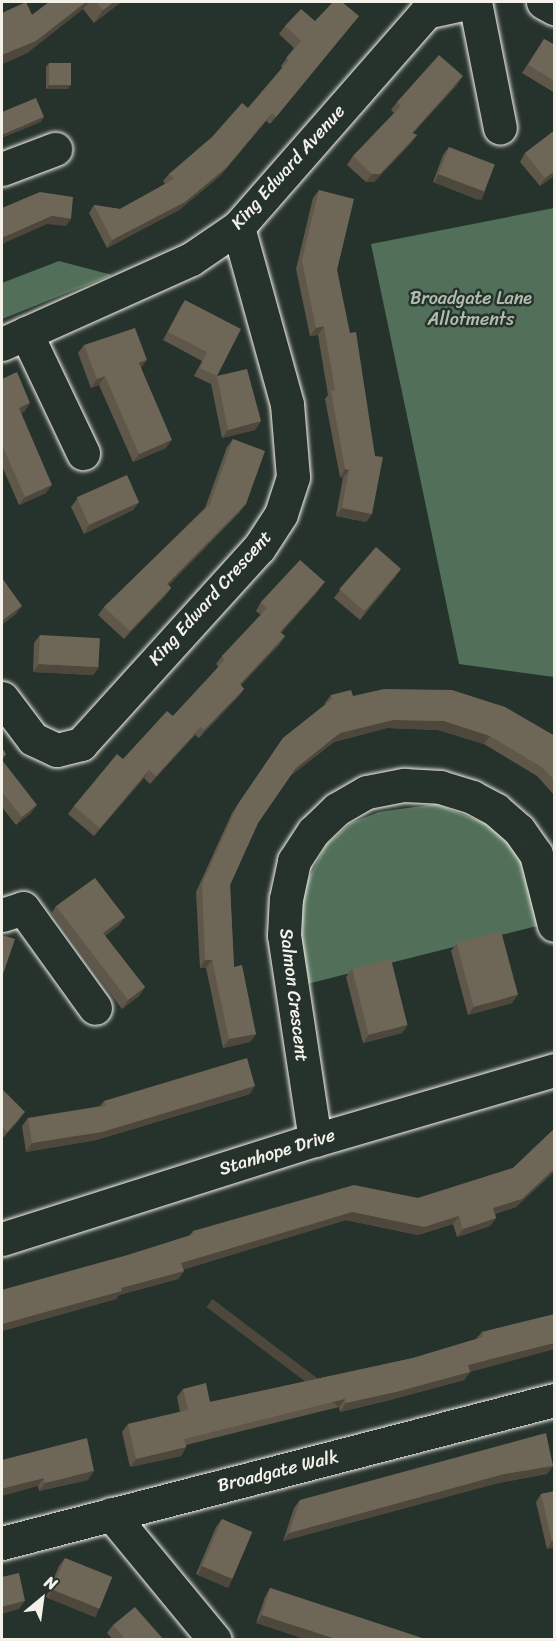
<!DOCTYPE html>
<style>
body{margin:0}
#map{position:relative;width:556px;height:1641px;overflow:hidden;background:#26332d;font-family:Sriracha,sans-serif}
div>[style]{position:absolute}
.green>*{inset:0;background:#527059}
.roads{filter:drop-shadow(0 0 2px #f4f1e8) drop-shadow(0 0 2px #f4f1e8)}
.minor>*{height:33px;margin:-16.5px;padding:0 16.5px;transform-origin:16.5px;border-radius:16.5px;background:#26332d}
.wall>*{inset:0;background:#5f584a}
.shaded-wall>*{inset:0;background:#4d473c;transform-origin:0 0}
.building>*{inset:0;background:#6e6656;transform-origin:0 0}
span{translate:-50% -50%;white-space:nowrap;text-align:center;line-height:1.15;-webkit-text-stroke:5px #26332d;paint-order:stroke}
.street-label{font-size:18px;color:#f4f1e8}
.park-label{font-size:18px;color:#b3bdaf}
.frame{position:absolute;inset:0;border:3px solid #f4f1e8;pointer-events:none}
.north{position:absolute;left:12px;top:1569px;width:60px;height:60px;-webkit-text-stroke:4px #26332d;paint-order:stroke;rotate:29deg;font-size:16px;font-weight:700;line-height:24px;text-align:center;color:#f4f1e8}
.north::after{content:'';display:block;margin:auto;width:21px;height:27px;background:#f4f1e8;clip-path:polygon(50% 0,100% 100%,50% 72%,0 100%)}
</style>
<div id="map">
<div class="green">
<i style="clip-path:polygon(554px 208px,554px 677px,459px 664px,371px 244px)"></i>
<i style="clip-path:polygon(59px 261px,112px 275px,2px 319px,2px 283px)"></i>
<i style="clip-path:polygon(436px 804px,487px 824px,508px 840px,524px 863px,541px 925px,299px 986px,298px 899px,326px 845px,351px 823px,379px 812px)"></i>
</div>
<div class="roads">
<div class="minor">
<i style="left:475px;top:2px;width:128px;rotate:78.8deg"></i>
<i style="left:543px;top:2px;width:13px;rotate:29deg"></i>
<i style="left:2px;top:169px;width:57px;rotate:-20.7deg"></i>
<i style="left:26px;top:333px;width:133px;rotate:64.6deg"></i>
<i style="left:2px;top:344px;width:207px;rotate:-24.2deg"></i>
<i style="left:191px;top:259px;width:57px;rotate:-34.2deg"></i>
<i style="left:238px;top:227px;width:286px;rotate:-48.8deg"></i>
<i style="left:426px;top:12px;width:46px;rotate:-12.5deg"></i>
<i style="left:2px;top:698px;width:51px;rotate:52.9deg"></i>
<i style="left:33px;top:739px;width:26px;rotate:25deg"></i>
<i style="left:57px;top:750px;width:25px;rotate:-14deg"></i>
<i style="left:81px;top:744px;width:265px;rotate:-47.8deg"></i>
<i style="left:259px;top:548px;width:40px;rotate:-57.1deg"></i>
<i style="left:281px;top:514px;width:39px;rotate:-72deg"></i>
<i style="left:293px;top:477px;width:73px;rotate:-94.7deg"></i>
<i style="left:287px;top:404px;width:184px;rotate:-105.5deg"></i>
<i style="left:2px;top:915px;width:22px;rotate:-18deg"></i>
<i style="left:23px;top:908px;width:123px;rotate:54.2deg"></i>
<i style="left:315px;top:1140px;width:207px;rotate:-98.6deg"></i>
<i style="left:284px;top:935px;width:36px;rotate:-87deg"></i>
<i style="left:286px;top:899px;width:39px;rotate:-78deg"></i>
<i style="left:294px;top:861px;width:35px;rotate:-57deg"></i>
<i style="left:313px;top:832px;width:33px;rotate:-44deg"></i>
<i style="left:337px;top:809px;width:34px;rotate:-30deg"></i>
<i style="left:367px;top:792px;width:38px;rotate:-11deg"></i>
<i style="left:404px;top:785px;width:36px;rotate:3deg"></i>
<i style="left:440px;top:787px;width:34px;rotate:17deg"></i>
<i style="left:472px;top:797px;width:27px;rotate:28deg"></i>
<i style="left:496px;top:810px;width:30px;rotate:41deg"></i>
<i style="left:519px;top:830px;width:29px;rotate:55deg"></i>
<i style="left:536px;top:854px;width:73px;rotate:75.8deg"></i>
<i style="left:2px;top:1239px;width:328px;rotate:-17.6deg"></i>
<i style="left:315px;top:1140px;width:249px;rotate:-16.3deg"></i>
<i style="left:111px;top:1514px;width:163px;rotate:50.5deg"></i>
<i style="left:2px;top:1543px;width:570px;rotate:-14.52deg"></i>
</div>
</div>
<div class="wall">
<i style="clip-path:polygon(49px 2px,121px 2px,94px 23px,83px 9px,27px 53px,2px 64px,2px 13px,32px 15px)"></i>
<i style="clip-path:polygon(359px 16px,270px 124px,266px 121px,220px 176px,179px 210px,107px 248px,89px 213px,94px 205px,120px 209px,165px 184px,163px 181px,169px 174px,248px 108px,282px 68px,281px 66px,294px 48px,279px 34px,285px 26px,315px 21px)"></i>
<i style="clip-path:polygon(544px 39px,555px 45px,555px 93px,522px 73px)"></i>
<i style="clip-path:polygon(49px 63px,68px 89px,46px 89px,46px 67px)"></i>
<i style="clip-path:polygon(457px 85px,413px 133px,417px 135px,411px 143px,374px 182px,366px 182px,347px 165px,353px 156px,394px 113px,391px 110px,397px 102px)"></i>
<i style="clip-path:polygon(555px 130px,555px 175px,540px 186px,520px 162px,525px 153px)"></i>
<i style="clip-path:polygon(449px 147px,479px 200px,433px 182px,443px 155px)"></i>
<i style="clip-path:polygon(319px 190px,337px 270px,372px 514px,366px 522px,336px 516px,343px 478px,340px 477px,325px 399px,328px 395px,318px 335px,310px 336px,296px 269px,313px 198px)"></i>
<i style="clip-path:polygon(185px 300px,217px 376px,261px 421px,255px 430px,222px 438px,211px 384px,194px 376px,202px 361px,163px 340px,180px 308px)"></i>
<i style="clip-path:polygon(84px 345px,141px 368px,166px 448px,133px 462px,99px 385px,91px 388px,78px 353px)"></i>
<i style="clip-path:polygon(2px 379px,25px 411px,21px 413px,46px 493px,19px 505px,2px 466px)"></i>
<i style="clip-path:polygon(233px 439px,240px 512px,169px 585px,171px 588px,165px 596px,124px 639px,98px 615px,104px 607px,205px 508px,227px 447px)"></i>
<i style="clip-path:polygon(77px 499px,139px 502px,133px 510px,84px 534px,71px 507px)"></i>
<i style="clip-path:polygon(401px 569px,395px 577px,360px 620px,334px 598px,340px 590px)"></i>
<i style="clip-path:polygon(319px 590px,281px 633px,285px 636px,279px 645px,241px 685px,244px 689px,238px 697px,199px 738px,195px 735px,150px 784px,144px 778px,94px 836px,68px 814px,74px 806px,123px 759px,173px 716px,210px 676px,219px 667px,216px 664px,222px 656px,261px 615px,256px 611px,261px 602px)"></i>
<i style="clip-path:polygon(40px 635px,99px 667px,93px 675px,33px 672px,34px 643px)"></i>
<i style="clip-path:polygon(331px 695px,353px 696px,555px 736px,555px 796px,537px 776px,484px 744px,438px 730px,387px 728px,334px 742px,290px 776px,258px 823px,230px 885px,234px 967px,256px 1034px,250px 1042px,223px 1048px,206px 968px,200px 968px,196px 892px,232px 813px,283px 738px,326px 705px,325px 703px)"></i>
<i style="clip-path:polygon(2px 748px,6px 754px,2px 760px,31px 813px,16px 825px,2px 807px)"></i>
<i style="clip-path:polygon(56px 906px,125px 917px,119px 925px,105px 936px,145px 987px,139px 996px,122px 1009px,51px 914px)"></i>
<i style="clip-path:polygon(457px 943px,512px 1003px,468px 1015px,451px 951px)"></i>
<i style="clip-path:polygon(352px 968px,402px 1033px,363px 1043px,346px 977px)"></i>
<i style="clip-path:polygon(2px 1089px,19px 1120px,2px 1139px)"></i>
<i style="clip-path:polygon(250px 1094px,96px 1140px,26px 1152px,22px 1126px,28px 1118px,100px 1106px,104px 1101px)"></i>
<i style="clip-path:polygon(555px 1128px,555px 1171px,516px 1207px,495px 1214px,496px 1218px,490px 1226px,457px 1237px,453px 1224px,418px 1235px,346px 1220px,183px 1269px,184px 1271px,178px 1279px,119px 1295px,116px 1299px,2px 1331px,2px 1290px,128px 1255px,189px 1236px,193px 1231px,418px 1198px,513px 1168px)"></i>
<i style="clip-path:polygon(555px 1314px,470px 1372px,464px 1380px,390px 1400px,340px 1412px,339px 1407px,186px 1445px,186px 1447px,181px 1456px,130px 1467px,122px 1432px,128px 1424px,180px 1412px,177px 1397px,183px 1389px,210px 1402px,413px 1358px,476px 1339px,482px 1332px)"></i>
<i style="clip-path:polygon(2px 1460px,88px 1480px,39px 1491px,38px 1486px)"></i>
<i style="clip-path:polygon(553px 1466px,547px 1474px,498px 1483px,283px 1541px,294px 1508px,300px 1500px)"></i>
<i style="clip-path:polygon(555px 1491px,555px 1547px,547px 1549px,536px 1502px,541px 1494px)"></i>
<i style="clip-path:polygon(222px 1519px,232px 1579px,226px 1587px,196px 1574px,216px 1527px)"></i>
<i style="clip-path:polygon(65px 1558px,99px 1608px,93px 1616px,46px 1597px,59px 1566px)"></i>
<i style="clip-path:polygon(270px 1588px,428px 1640px,256px 1623px,265px 1597px)"></i>
<i style="clip-path:polygon(113px 1625px,164px 1640px,113px 1640px,107px 1633px)"></i>
</div>
<div class="shaded-wall">
<i style="clip-path:polygon(86px 2px,89px 2px,83px 9px,27px 53px,2px 64px,2px 55px)"></i>
<i style="clip-path:polygon(114px 2px,121px 2px,94px 23px,103px 10px)"></i>
<i style="clip-path:polygon(463px 76px,457px 85px,406px 141px,412px 133px)"></i>
<i style="clip-path:polygon(49px 85px,71px 85px,68px 89px,46px 89px)"></i>
<i style="clip-path:polygon(272px 113px,266px 121px,220px 176px,179px 210px,107px 248px,112px 240px)"></i>
<i style="clip-path:polygon(44px 117px,41px 122px,2px 138px,2px 135px)"></i>
<i style="clip-path:polygon(417px 135px,411px 143px,374px 182px,366px 182px,372px 174px)"></i>
<i style="clip-path:polygon(555px 171px,555px 175px,540px 186px,545px 178px)"></i>
<i style="left:438px;top:174px;width:50px;height:9px;rotate:21deg"></i>
<i style="clip-path:polygon(52px 216px,71px 219px,66px 226px,47px 224px,2px 244px,2px 238px)"></i>
<i style="clip-path:polygon(324px 326px,318px 335px,310px 336px,316px 328px)"></i>
<i style="clip-path:polygon(147px 360px,141px 368px,133px 371px,139px 363px)"></i>
<i style="clip-path:polygon(105px 376px,99px 385px,91px 388px,97px 379px)"></i>
<i style="clip-path:polygon(30px 403px,25px 411px,13px 416px,19px 408px)"></i>
<i style="clip-path:polygon(261px 421px,255px 430px,222px 438px,228px 430px)"></i>
<i style="clip-path:polygon(172px 440px,166px 448px,133px 462px,139px 454px)"></i>
<i style="clip-path:polygon(345px 469px,349px 470px,343px 478px,340px 477px)"></i>
<i style="clip-path:polygon(52px 485px,46px 493px,19px 505px,25px 497px)"></i>
<i style="clip-path:polygon(139px 502px,133px 510px,84px 534px,89px 525px)"></i>
<i style="clip-path:polygon(246px 504px,240px 512px,162px 592px,167px 584px)"></i>
<i style="clip-path:polygon(342px 508px,372px 514px,366px 522px,336px 516px)"></i>
<i style="clip-path:polygon(401px 569px,395px 577px,360px 620px,365px 612px)"></i>
<i style="clip-path:polygon(325px 582px,319px 590px,274px 640px,280px 632px)"></i>
<i style="clip-path:polygon(171px 588px,165px 596px,124px 639px,130px 631px)"></i>
<i style="clip-path:polygon(22px 606px,16px 614px,2px 625px,2px 621px)"></i>
<i style="clip-path:polygon(285px 636px,279px 645px,234px 692px,240px 684px)"></i>
<i style="clip-path:polygon(39px 664px,99px 667px,93px 675px,33px 672px)"></i>
<i style="clip-path:polygon(244px 689px,238px 697px,199px 738px,204px 730px)"></i>
<i style="clip-path:polygon(393px 720px,444px 721px,490px 736px,484px 744px,438px 730px,387px 728px,334px 742px,290px 776px,296px 768px,340px 733px)"></i>
<i style="clip-path:polygon(201px 727px,195px 735px,150px 784px,156px 776px)"></i>
<i style="clip-path:polygon(149px 770px,144px 778px,94px 836px,100px 828px)"></i>
<i style="clip-path:polygon(37px 805px,31px 813px,16px 825px,22px 817px)"></i>
<i style="clip-path:polygon(125px 917px,119px 925px,98px 942px,103px 933px)"></i>
<i style="clip-path:polygon(205px 960px,212px 960px,206px 968px,200px 968px)"></i>
<i style="clip-path:polygon(145px 987px,139px 996px,122px 1009px,128px 1000px)"></i>
<i style="clip-path:polygon(518px 995px,512px 1003px,468px 1015px,474px 1007px)"></i>
<i style="clip-path:polygon(408px 1025px,402px 1033px,363px 1043px,369px 1034px)"></i>
<i style="clip-path:polygon(256px 1034px,250px 1042px,223px 1048px,229px 1039px)"></i>
<i style="clip-path:polygon(255px 1086px,250px 1094px,96px 1140px,26px 1152px,32px 1143px)"></i>
<i style="clip-path:polygon(25px 1112px,19px 1120px,2px 1139px,7px 1132px)"></i>
<i style="clip-path:polygon(555px 1168px,555px 1171px,516px 1207px,487px 1216px,493px 1208px)"></i>
<i style="clip-path:polygon(352px 1212px,459px 1216px,453px 1224px,418px 1235px,346px 1220px,176px 1272px,181px 1263px)"></i>
<i style="clip-path:polygon(496px 1218px,490px 1226px,457px 1237px,463px 1229px)"></i>
<i style="clip-path:polygon(184px 1271px,178px 1279px,119px 1295px,116px 1299px,2px 1331px,2px 1324px,121px 1288px)"></i>
<i style="clip-path:polygon(555px 1343px,555px 1349px,470px 1372px,464px 1380px,390px 1400px,340px 1412px,346px 1403px,468px 1365px)"></i>
<i style="left:345px;top:1399px;width:10px;height:166px;rotate:127deg"></i>
<i style="clip-path:polygon(186px 1447px,181px 1456px,130px 1467px,136px 1459px)"></i>
<i style="clip-path:polygon(553px 1466px,547px 1474px,498px 1483px,283px 1541px,289px 1533px,504px 1474px)"></i>
<i style="clip-path:polygon(94px 1471px,88px 1480px,39px 1491px,45px 1483px)"></i>
<i style="clip-path:polygon(44px 1478px,38px 1486px,2px 1496px,2px 1489px)"></i>
<i style="clip-path:polygon(555px 1540px,555px 1547px,547px 1549px,552px 1541px)"></i>
<i style="left:202px;top:1566px;width:33px;height:10px;rotate:23deg"></i>
<i style="left:52px;top:1589px;width:51px;height:10px;rotate:22deg"></i>
<i style="clip-path:polygon(25px 1601px,19px 1609px,2px 1614px,2px 1607px)"></i>
<i style="clip-path:polygon(262px 1615px,338px 1640px,307px 1640px,256px 1623px)"></i>
</div>
<div class="building">
<i style="clip-path:polygon(26px 2px,32px 15px,49px 2px,86px 2px,36px 41px,2px 55px,2px 13px)"></i>
<i style="clip-path:polygon(96px 2px,114px 2px,103px 10px)"></i>
<i style="clip-path:polygon(333px 2px,342px 2px,359px 16px,276px 117px,272px 113px,226px 168px,185px 202px,112px 240px,94px 205px,120px 209px,174px 179px,169px 174px,212px 137px,242px 103px,248px 108px,289px 60px,286px 58px,301px 41px,285px 26px,301px 9px,315px 21px)"></i>
<i style="clip-path:polygon(544px 39px,555px 45px,555px 81px,528px 65px)"></i>
<i style="clip-path:polygon(439px 55px,463px 76px,412px 133px,417px 135px,380px 174px,372px 174px,353px 156px,401px 106px,397px 102px)"></i>
<i style="left:49px;top:63px;width:22px;height:22px"></i>
<i style="clip-path:polygon(36px 98px,44px 117px,2px 135px,2px 112px)"></i>
<i style="clip-path:polygon(555px 130px,555px 171px,545px 178px,525px 153px)"></i>
<i style="left:449px;top:147px;width:49px;height:29px;rotate:21deg"></i>
<i style="clip-path:polygon(319px 190px,354px 199px,337px 270px,350px 333px,356px 332px,375px 456px,383px 457px,372px 514px,342px 508px,349px 470px,345px 469px,331px 391px,335px 390px,324px 326px,316px 328px,302px 260px)"></i>
<i style="clip-path:polygon(40px 192px,73px 197px,71px 219px,52px 216px,2px 238px,2px 208px)"></i>
<i style="clip-path:polygon(185px 300px,241px 329px,217px 376px,247px 369px,261px 421px,228px 430px,217px 376px,200px 368px,207px 352px,168px 332px)"></i>
<i style="clip-path:polygon(135px 328px,147px 360px,139px 363px,172px 440px,139px 454px,105px 376px,97px 379px,84px 345px)"></i>
<i style="clip-path:polygon(17px 372px,30px 403px,19px 408px,52px 485px,25px 497px,2px 445px,2px 379px)"></i>
<i style="clip-path:polygon(233px 439px,265px 451px,246px 504px,167px 584px,171px 588px,130px 631px,104px 607px,210px 504px)"></i>
<i style="left:127px;top:475px;width:30px;height:55px;rotate:66deg"></i>
<i style="left:376px;top:547px;width:33px;height:56px;rotate:41deg"></i>
<i style="clip-path:polygon(300px 560px,325px 582px,280px 632px,285px 636px,240px 684px,244px 689px,204px 730px,201px 727px,156px 776px,149px 770px,100px 828px,74px 806px,117px 754px,123px 759px,167px 711px,173px 716px,210px 676px,225px 659px,222px 656px,267px 608px,261px 602px)"></i>
<i style="clip-path:polygon(2px 578px,22px 606px,2px 621px)"></i>
<i style="left:40px;top:635px;width:60px;height:29px;rotate:3deg"></i>
<i style="clip-path:polygon(384px 689px,452px 690px,505px 707px,555px 736px,555px 781px,543px 768px,490px 736px,444px 721px,393px 720px,340px 733px,296px 768px,258px 823px,230px 885px,234px 967px,242px 965px,256px 1034px,229px 1039px,212px 960px,205px 960px,202px 884px,238px 804px,283px 738px,332px 699px,331px 695px,351px 690px,353px 696px)"></i>
<i style="clip-path:polygon(2px 748px,6px 754px,2px 759px)"></i>
<i style="clip-path:polygon(2px 760px,37px 805px,22px 817px,2px 792px)"></i>
<i style="clip-path:polygon(95px 878px,125px 917px,103px 933px,145px 987px,128px 1000px,56px 906px)"></i>
<i style="left:501px;top:931px;width:66px;height:46px;rotate:75deg"></i>
<i style="clip-path:polygon(2px 935px,15px 939px,2px 977px)"></i>
<i style="left:391px;top:959px;width:68px;height:40px;rotate:76deg"></i>
<i style="clip-path:polygon(247px 1058px,255px 1086px,102px 1132px,32px 1143px,28px 1118px,106px 1106px,104px 1101px)"></i>
<i style="clip-path:polygon(2px 1089px,25px 1112px,7px 1132px,2px 1127px)"></i>
<i style="clip-path:polygon(555px 1128px,555px 1168px,522px 1199px,493px 1208px,496px 1218px,463px 1229px,459px 1216px,424px 1227px,352px 1212px,181px 1263px,184px 1271px,121px 1288px,122px 1291px,2px 1324px,2px 1290px,128px 1255px,194px 1234px,193px 1231px,354px 1185px,418px 1198px,513px 1168px)"></i>
<i style="clip-path:polygon(555px 1314px,555px 1343px,468px 1365px,470px 1372px,396px 1392px,346px 1403px,345px 1399px,184px 1439px,186px 1447px,136px 1459px,128px 1424px,188px 1410px,183px 1389px,206px 1383px,210px 1402px,413px 1358px,483px 1337px,482px 1332px)"></i>
<i style="clip-path:polygon(546px 1433px,553px 1466px,504px 1474px,289px 1533px,300px 1500px)"></i>
<i style="clip-path:polygon(87px 1438px,94px 1471px,45px 1483px,44px 1478px,2px 1489px,2px 1460px)"></i>
<i style="clip-path:polygon(555px 1491px,555px 1540px,552px 1541px,541px 1494px)"></i>
<i style="left:222px;top:1519px;width:33px;height:51px;rotate:23deg"></i>
<i style="left:65px;top:1558px;width:51px;height:34px;rotate:22deg"></i>
<i style="clip-path:polygon(19px 1573px,25px 1601px,2px 1607px,2px 1577px)"></i>
<i style="clip-path:polygon(270px 1588px,428px 1640px,338px 1640px,262px 1615px)"></i>
<i style="clip-path:polygon(135px 1607px,164px 1640px,126px 1640px,113px 1625px)"></i>
</div>
<div class="street-label">
<span style="left:288px;top:167px;rotate:-48deg">King Edward Avenue</span>
<span style="left:210px;top:598px;rotate:-48deg">King Edward Crescent</span>
<span style="left:294px;top:995px;rotate:83deg">Salmon Crescent</span>
<span style="left:277px;top:1152px;rotate:-17deg">Stanhope Drive</span>
<span style="left:278px;top:1471px;rotate:-14deg">Broadgate Walk</span>
</div>
<div class="park-label">
<span style="left:471px;top:309px">Broadgate Lane<br>Allotments</span>
</div>
<div class="frame"></div>
<div class="north">N</div>
</div>
